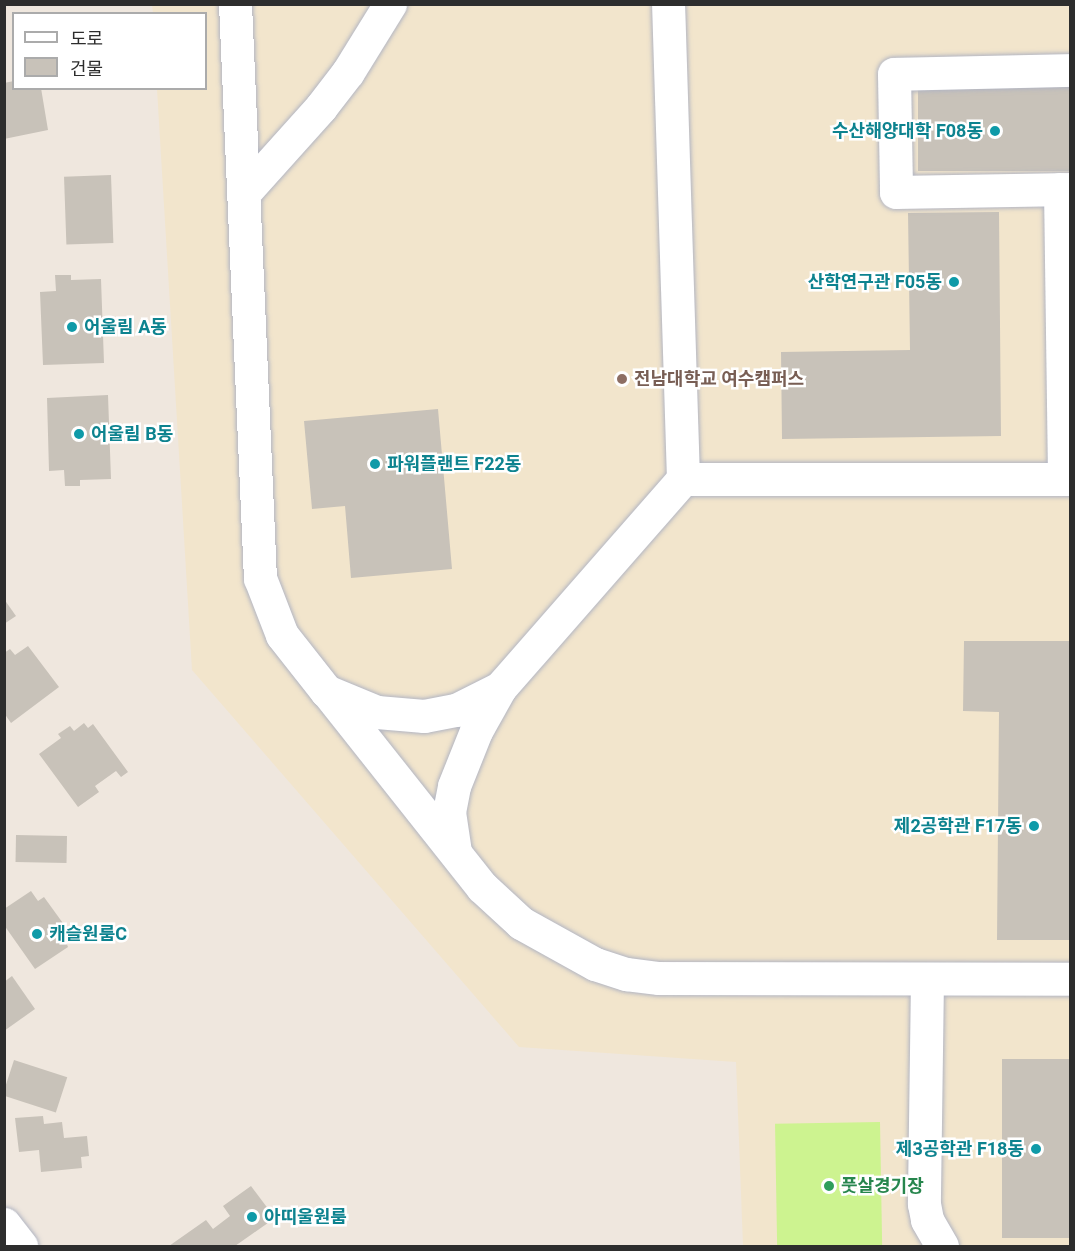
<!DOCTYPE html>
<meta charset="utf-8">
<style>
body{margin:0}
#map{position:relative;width:1075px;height:1251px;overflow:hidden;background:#efe7de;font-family:Roboto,"Noto Sans KR",sans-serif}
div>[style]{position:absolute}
.education>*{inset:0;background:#f2e5cc}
.pitch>*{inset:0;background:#cdf390;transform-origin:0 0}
.building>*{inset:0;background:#c8c2b9;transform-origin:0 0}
.roads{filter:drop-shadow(0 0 2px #b2b5c2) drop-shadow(0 0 2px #b2b5c2)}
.minor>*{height:33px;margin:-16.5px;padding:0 16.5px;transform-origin:16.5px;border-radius:16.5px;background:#fff}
.dots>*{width:16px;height:16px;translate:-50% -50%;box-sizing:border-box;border:3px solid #fff;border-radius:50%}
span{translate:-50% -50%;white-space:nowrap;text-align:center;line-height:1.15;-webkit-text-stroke:5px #fff;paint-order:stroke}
.culture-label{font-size:18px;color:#0d838f;font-weight:700}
.right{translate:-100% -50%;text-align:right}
.left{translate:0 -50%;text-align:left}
.education-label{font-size:18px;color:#785e54;font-weight:700}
.leisure-label{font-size:18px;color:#27864d;font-weight:700}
.frame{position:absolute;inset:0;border:6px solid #2d2d2d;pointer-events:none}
.legend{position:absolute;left:12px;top:12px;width:195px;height:78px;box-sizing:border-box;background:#fff;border:2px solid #ababab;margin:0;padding:8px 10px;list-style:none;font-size:18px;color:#2d2d2d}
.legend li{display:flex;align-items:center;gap:12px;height:30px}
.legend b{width:30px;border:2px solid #ababab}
</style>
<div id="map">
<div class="education">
<i style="clip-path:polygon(152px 5px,1070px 5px,1070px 1246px,743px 1246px,736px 1062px,519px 1047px,192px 670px,157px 89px,206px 88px,206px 14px,153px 13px)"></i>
</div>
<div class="pitch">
<i style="left:880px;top:1122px;width:124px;height:105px;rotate:89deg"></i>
</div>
<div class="building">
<i style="clip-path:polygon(14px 81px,14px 88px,41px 88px,48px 130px,4px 139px,4px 83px)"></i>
<i style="left:1070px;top:87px;width:84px;height:152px;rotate:90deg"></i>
<i style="left:111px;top:175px;width:68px;height:47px;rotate:88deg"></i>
<i style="clip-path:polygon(999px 212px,1001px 436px,782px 439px,781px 352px,910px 350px,908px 213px)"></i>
<i style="clip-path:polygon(55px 275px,71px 275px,71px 280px,101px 279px,104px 363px,43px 365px,40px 292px,56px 291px)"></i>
<i style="clip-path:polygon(108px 395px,111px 479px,80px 480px,80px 486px,65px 486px,64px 470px,49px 471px,47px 398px)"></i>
<i style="clip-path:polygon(438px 409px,452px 569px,351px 578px,345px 506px,312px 509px,304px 421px)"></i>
<i style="clip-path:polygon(4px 599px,16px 616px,4px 624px)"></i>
<i style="clip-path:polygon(964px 641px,1070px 641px,1070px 940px,997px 940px,999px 712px,963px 711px)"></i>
<i style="clip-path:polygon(28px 646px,59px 687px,11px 723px,4px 713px,4px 653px,10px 649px,15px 655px)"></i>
<i style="clip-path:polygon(84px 723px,88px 728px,93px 724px,128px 772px,121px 777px,116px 771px,95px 786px,99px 792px,78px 807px,39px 754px,61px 738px,58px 734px,70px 726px,74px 731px)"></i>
<i style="left:16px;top:835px;width:51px;height:27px;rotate:1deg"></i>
<i style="clip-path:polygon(31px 891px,38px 901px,44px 897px,65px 926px,61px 929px,68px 947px,35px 969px,4px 925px,4px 909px)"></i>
<i style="clip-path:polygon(12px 976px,35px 1009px,4px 1031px,4px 982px)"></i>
<i style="left:1002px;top:1059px;width:68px;height:179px"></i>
<i style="left:14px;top:1060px;width:56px;height:37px;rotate:18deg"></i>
<i style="clip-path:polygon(43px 1116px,44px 1124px,62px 1122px,64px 1138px,87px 1136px,89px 1156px,81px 1157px,82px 1168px,41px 1172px,39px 1150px,19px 1152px,15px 1118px)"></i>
<i style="clip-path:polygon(251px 1186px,275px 1218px,235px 1246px,169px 1246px,206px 1220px,213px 1229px,230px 1216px,223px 1206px)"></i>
</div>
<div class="roads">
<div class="minor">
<i style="left:235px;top:4px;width:575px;rotate:87.51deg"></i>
<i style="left:260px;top:578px;width:61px;rotate:68.9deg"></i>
<i style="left:282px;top:635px;width:71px;rotate:51.8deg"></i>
<i style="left:326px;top:691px;width:55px;rotate:22.4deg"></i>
<i style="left:377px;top:712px;width:47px;rotate:4.9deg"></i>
<i style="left:424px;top:716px;width:33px;rotate:-11deg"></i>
<i style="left:456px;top:710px;width:49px;rotate:-26.6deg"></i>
<i style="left:500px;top:688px;width:278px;rotate:-48.8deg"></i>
<i style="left:683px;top:479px;width:475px;rotate:-91.8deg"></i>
<i style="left:1070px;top:70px;width:176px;rotate:178.7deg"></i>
<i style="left:894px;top:74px;width:118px;rotate:89deg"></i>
<i style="left:896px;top:192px;width:174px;rotate:-1deg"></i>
<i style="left:1060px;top:189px;width:290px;rotate:89.2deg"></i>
<i style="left:243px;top:194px;width:117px;rotate:-48.1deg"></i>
<i style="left:321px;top:107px;width:44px;rotate:-52.4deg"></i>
<i style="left:348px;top:72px;width:80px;rotate:-58.3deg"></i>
<i style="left:683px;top:479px;width:387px"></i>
<i style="left:329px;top:694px;width:246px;rotate:51.6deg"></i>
<i style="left:482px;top:887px;width:53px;rotate:42.7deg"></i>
<i style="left:521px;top:923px;width:85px;rotate:29deg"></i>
<i style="left:595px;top:964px;width:33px;rotate:18deg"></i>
<i style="left:626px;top:974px;width:33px;rotate:7deg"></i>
<i style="left:659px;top:978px;width:411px;rotate:0.1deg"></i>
<i style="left:455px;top:852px;width:40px;rotate:-98.5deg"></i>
<i style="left:449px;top:812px;width:26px;rotate:-79deg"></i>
<i style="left:454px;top:786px;width:59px;rotate:-68.2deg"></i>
<i style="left:476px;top:731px;width:49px;rotate:-60.8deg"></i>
<i style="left:927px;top:979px;width:225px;rotate:90.8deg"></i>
<i style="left:924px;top:1204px;width:16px;rotate:79deg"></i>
<i style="left:927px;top:1220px;width:30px;rotate:60deg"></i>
<i style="left:4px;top:1224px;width:28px;rotate:52deg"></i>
</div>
</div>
<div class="dots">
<i style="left:995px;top:131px;background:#0f9aa8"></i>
<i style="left:954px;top:282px;background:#0f9aa8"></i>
<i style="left:72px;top:327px;background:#0f9aa8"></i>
<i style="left:622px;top:379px;background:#8d6e63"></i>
<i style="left:79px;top:434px;background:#0f9aa8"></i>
<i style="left:375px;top:464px;background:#0f9aa8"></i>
<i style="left:1034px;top:826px;background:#0f9aa8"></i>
<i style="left:37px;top:934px;background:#0f9aa8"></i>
<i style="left:1036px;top:1149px;background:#0f9aa8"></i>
<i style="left:829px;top:1186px;background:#2e9e5b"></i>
<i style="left:252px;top:1217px;background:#0f9aa8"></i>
</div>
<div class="culture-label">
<span class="right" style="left:983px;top:131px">수산해양대학 F08동</span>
<span class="right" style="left:942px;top:282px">산학연구관 F05동</span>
<span class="left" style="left:84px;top:327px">어울림 A동</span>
<span class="left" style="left:91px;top:434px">어울림 B동</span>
<span class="left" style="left:387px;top:464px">파워플랜트 F22동</span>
<span class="right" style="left:1022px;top:826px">제2공학관 F17동</span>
<span class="left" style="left:49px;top:934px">캐슬원룸C</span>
<span class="right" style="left:1024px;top:1149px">제3공학관 F18동</span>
<span class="left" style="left:264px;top:1217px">아띠울원룸</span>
</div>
<div class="education-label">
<span class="left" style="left:634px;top:379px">전남대학교 여수캠퍼스</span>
</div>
<div class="leisure-label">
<span class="left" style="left:841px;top:1186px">풋살경기장</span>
</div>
<div class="frame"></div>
<ul class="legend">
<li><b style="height:8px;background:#fff"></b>도로</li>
<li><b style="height:16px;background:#c8c2b9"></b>건물</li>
</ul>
</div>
